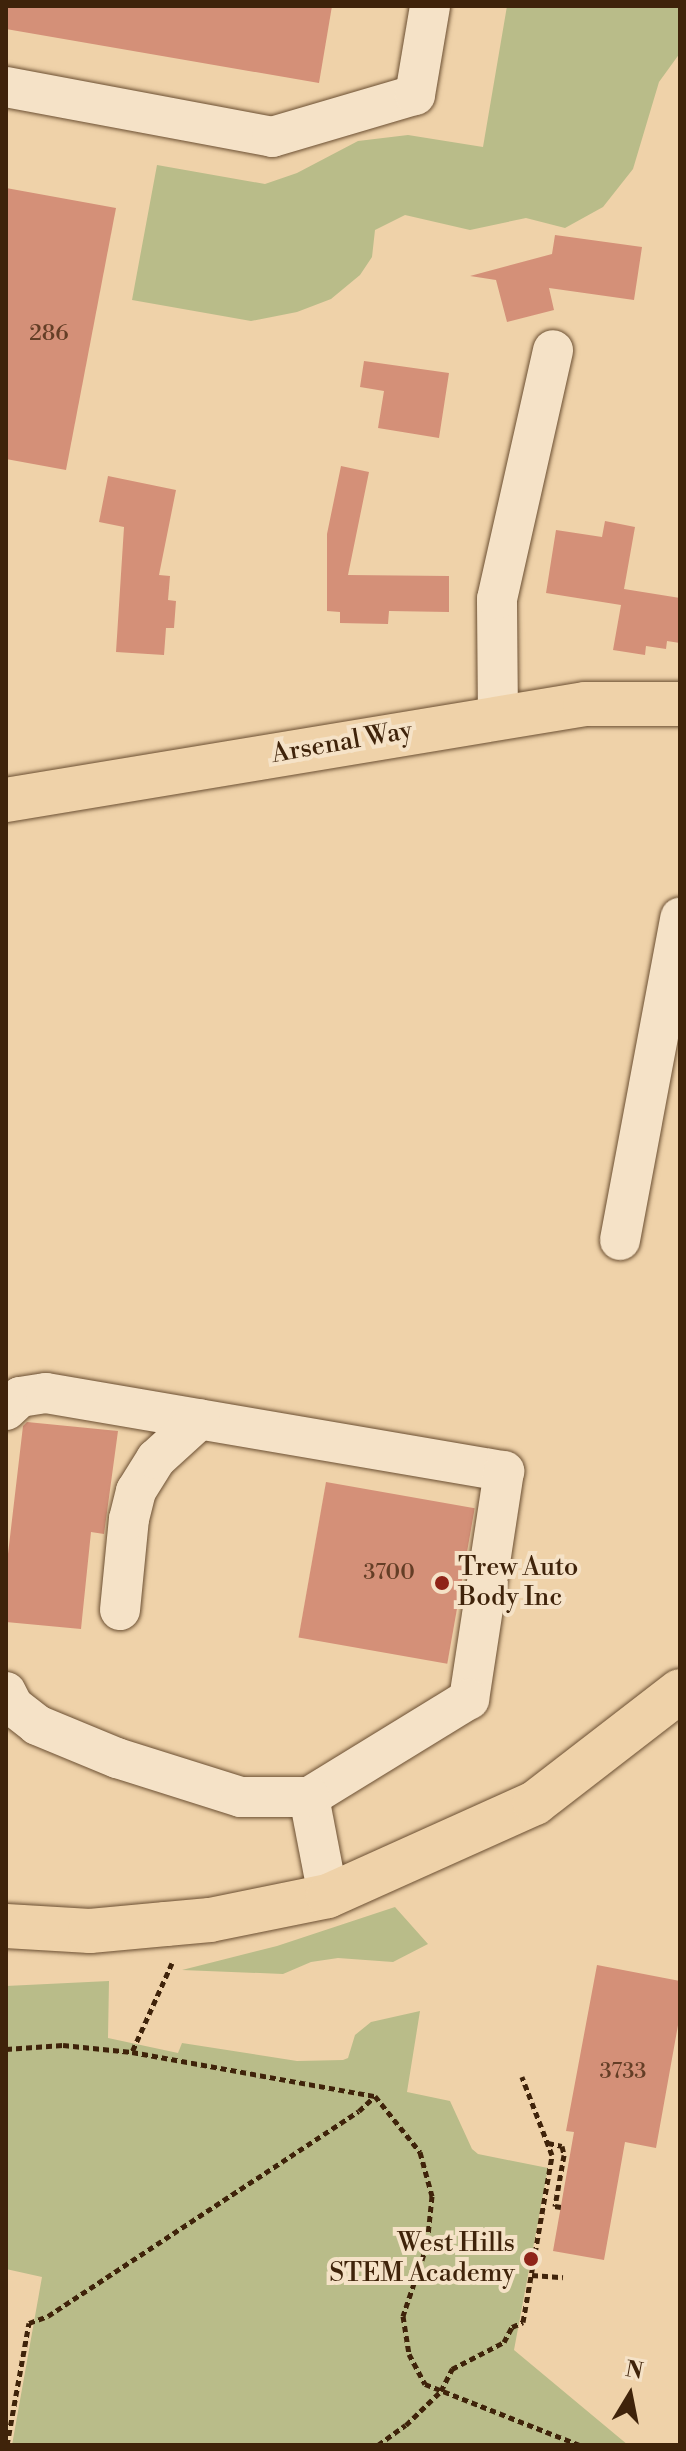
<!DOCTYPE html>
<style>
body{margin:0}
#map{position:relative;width:686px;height:2451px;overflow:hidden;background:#efd2a9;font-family:"Libre Bodoni",serif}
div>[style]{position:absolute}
.green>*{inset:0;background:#b9bc89}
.building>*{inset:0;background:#d49078;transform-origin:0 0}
.path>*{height:5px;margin-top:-2.5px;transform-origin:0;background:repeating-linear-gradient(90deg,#3f230a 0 6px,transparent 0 10px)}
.roads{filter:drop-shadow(0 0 2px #6b4f32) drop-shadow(0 0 2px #6b4f32)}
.minor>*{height:40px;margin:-20px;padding:0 20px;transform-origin:20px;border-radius:20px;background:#f5e2c7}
.major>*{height:44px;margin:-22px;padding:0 22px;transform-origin:22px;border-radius:22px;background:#efd2a9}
.dots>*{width:22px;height:22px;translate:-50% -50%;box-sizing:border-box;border:4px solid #f5e2c7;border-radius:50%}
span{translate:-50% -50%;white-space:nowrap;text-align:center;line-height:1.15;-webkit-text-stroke:8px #f5e2c7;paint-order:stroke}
.number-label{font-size:22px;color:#643e26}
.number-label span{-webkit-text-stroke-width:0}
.street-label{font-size:26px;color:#3f230a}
.poi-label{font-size:26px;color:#3f230a}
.left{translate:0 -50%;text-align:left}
.right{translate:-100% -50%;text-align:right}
.frame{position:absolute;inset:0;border:8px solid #3f230a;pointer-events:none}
.north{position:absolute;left:590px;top:2355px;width:80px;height:80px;-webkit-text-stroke:6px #f5e2c7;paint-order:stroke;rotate:10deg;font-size:22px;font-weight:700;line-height:32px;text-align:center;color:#3f230a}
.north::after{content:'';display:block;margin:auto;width:28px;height:36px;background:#3f230a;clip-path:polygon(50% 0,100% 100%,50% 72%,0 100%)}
</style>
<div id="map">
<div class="green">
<i style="clip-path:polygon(507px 6px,680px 6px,680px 53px,659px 82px,633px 169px,603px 207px,565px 228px,526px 218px,470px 230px,405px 215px,375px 230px,372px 257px,360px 275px,331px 299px,297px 312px,251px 321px,132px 300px,157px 165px,265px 184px,297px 173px,358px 141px,408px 135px,483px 147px)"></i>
<i style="clip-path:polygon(395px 1907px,428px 1944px,393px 1962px,338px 1958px,311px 1962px,283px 1974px,182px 1970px,277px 1946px)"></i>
<i style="clip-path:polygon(109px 1981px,108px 2038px,178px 2053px,182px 2043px,297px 2061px,343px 2060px,348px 2058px,355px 2035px,371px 2022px,420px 2011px,407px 2092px,450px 2101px,472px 2149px,478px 2154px,548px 2168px,514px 2350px,628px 2445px,12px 2445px,42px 2277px,6px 2269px,6px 1986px)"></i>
</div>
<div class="building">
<i style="clip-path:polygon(6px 6px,332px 6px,319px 83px,6px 29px)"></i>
<i style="clip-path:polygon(6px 188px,116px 208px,66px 470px,6px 459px)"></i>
<i style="clip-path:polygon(555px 235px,642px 247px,634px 300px,549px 288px,554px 310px,507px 322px,496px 280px,470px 276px,552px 254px)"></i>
<i style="clip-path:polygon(364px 361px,449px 373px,439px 438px,378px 428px,384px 391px,360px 387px)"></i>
<i style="clip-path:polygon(341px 466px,369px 472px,348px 575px,449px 576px,449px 612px,389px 611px,388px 624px,340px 623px,340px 612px,327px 611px,327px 534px)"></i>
<i style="clip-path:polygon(108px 476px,176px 490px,159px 575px,170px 576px,168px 600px,176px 601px,174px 628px,166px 628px,164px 655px,116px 652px,124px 527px,99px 522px)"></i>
<i style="clip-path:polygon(605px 521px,635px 527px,624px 589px,680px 598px,680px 643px,667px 641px,666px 649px,646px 646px,645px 655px,613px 650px,621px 605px,546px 593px,556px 530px,602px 537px)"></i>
<i style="clip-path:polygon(27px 1422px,118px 1431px,104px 1534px,91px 1532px,81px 1629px,6px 1622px,6px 1571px,23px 1426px)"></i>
<i style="left:326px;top:1482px;width:151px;height:158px;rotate:10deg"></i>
<i style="clip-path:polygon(597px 1965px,680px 1981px,680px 2014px,656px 2148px,625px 2142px,604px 2260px,553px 2251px,574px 2132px,566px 2131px)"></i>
</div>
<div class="path">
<i style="left:172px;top:1963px;width:98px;rotate:114.2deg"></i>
<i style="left:132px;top:2052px;width:247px;rotate:10.3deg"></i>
<i style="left:375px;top:2096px;width:72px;rotate:51.2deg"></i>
<i style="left:420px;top:2152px;width:46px;rotate:74.7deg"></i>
<i style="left:432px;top:2196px;width:49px;rotate:95.8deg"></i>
<i style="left:427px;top:2245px;width:75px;rotate:108.7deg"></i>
<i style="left:403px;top:2316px;width:38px;rotate:81deg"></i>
<i style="left:409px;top:2354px;width:34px;rotate:62deg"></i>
<i style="left:425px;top:2384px;width:167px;rotate:21.5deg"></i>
<i style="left:6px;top:2049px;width:57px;rotate:-4deg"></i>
<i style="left:63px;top:2045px;width:69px;rotate:5.8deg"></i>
<i style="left:548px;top:2143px;width:14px;rotate:12deg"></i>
<i style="left:562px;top:2146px;width:9px;rotate:77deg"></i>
<i style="left:564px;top:2155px;width:52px;rotate:100deg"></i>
<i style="left:555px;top:2206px;width:6px;rotate:9deg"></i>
<i style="left:532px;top:2275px;width:31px;rotate:4deg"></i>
<i style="left:7px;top:2445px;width:124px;rotate:-79.8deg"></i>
<i style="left:29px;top:2323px;width:20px;rotate:-20deg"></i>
<i style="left:48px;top:2316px;width:372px;rotate:-33.4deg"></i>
<i style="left:359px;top:2111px;width:21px;rotate:-43deg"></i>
<i style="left:378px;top:2445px;width:34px;rotate:-36deg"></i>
<i style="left:406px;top:2425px;width:49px;rotate:-44.2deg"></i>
<i style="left:441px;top:2391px;width:25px;rotate:-63deg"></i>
<i style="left:452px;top:2369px;width:59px;rotate:-27.4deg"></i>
<i style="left:504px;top:2342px;width:17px;rotate:-62deg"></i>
<i style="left:512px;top:2327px;width:12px;rotate:-24deg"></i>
<i style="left:523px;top:2322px;width:169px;rotate:-80.1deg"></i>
<i style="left:552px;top:2155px;width:84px;rotate:-111deg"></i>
</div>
<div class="roads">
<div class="minor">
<i style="left:6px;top:87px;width:271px;rotate:10.6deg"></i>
<i style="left:272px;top:137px;width:149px;rotate:-16.4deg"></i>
<i style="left:415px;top:95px;width:90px;rotate:-80.4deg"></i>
<i style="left:498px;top:718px;width:119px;rotate:-90.5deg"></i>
<i style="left:497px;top:599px;width:255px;rotate:-77.3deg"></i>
<i style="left:620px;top:1240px;width:328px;rotate:-79.4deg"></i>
<i style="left:6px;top:1410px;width:19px;rotate:-43deg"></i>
<i style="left:20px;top:1397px;width:26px;rotate:-9deg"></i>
<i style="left:46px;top:1393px;width:465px;rotate:9.7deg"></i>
<i style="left:504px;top:1471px;width:231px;rotate:98.7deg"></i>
<i style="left:469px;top:1699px;width:188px;rotate:148.5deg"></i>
<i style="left:309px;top:1797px;width:101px;rotate:79.1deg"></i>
<i style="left:120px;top:1610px;width:91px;rotate:-84.4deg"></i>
<i style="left:129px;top:1519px;width:29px;rotate:-76deg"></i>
<i style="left:136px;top:1491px;width:38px;rotate:-58deg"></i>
<i style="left:156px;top:1459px;width:59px;rotate:-42.3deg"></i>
<i style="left:6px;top:1692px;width:16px;rotate:63deg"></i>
<i style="left:13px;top:1706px;width:31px;rotate:38deg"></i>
<i style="left:37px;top:1725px;width:87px;rotate:22.4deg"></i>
<i style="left:117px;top:1758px;width:130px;rotate:17.5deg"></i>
<i style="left:241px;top:1797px;width:68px"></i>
</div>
<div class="major">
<i style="left:6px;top:800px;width:587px;rotate:-9.41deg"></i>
<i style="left:585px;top:704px;width:95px"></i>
<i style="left:6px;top:1926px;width:84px;rotate:3.4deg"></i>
<i style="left:90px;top:1931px;width:76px;rotate:-5.3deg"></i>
<i style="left:166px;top:1924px;width:44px;rotate:-5.2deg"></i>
<i style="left:210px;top:1920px;width:120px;rotate:-11.5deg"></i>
<i style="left:328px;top:1896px;width:227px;rotate:-24.2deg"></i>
<i style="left:535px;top:1803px;width:183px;rotate:-37.7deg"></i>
</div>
</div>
<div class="dots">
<i style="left:442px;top:1583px;background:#8f2418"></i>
<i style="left:531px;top:2259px;background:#8f2418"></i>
</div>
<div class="number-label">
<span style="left:49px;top:334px">286</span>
<span style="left:389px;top:1573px">3700</span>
<span style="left:623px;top:2072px">3733</span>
</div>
<div class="street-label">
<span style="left:342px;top:743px;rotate:-10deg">Arsenal Way</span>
</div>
<div class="poi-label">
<span class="left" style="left:458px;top:1583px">Trew Auto<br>Body Inc</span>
<span class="right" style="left:515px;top:2259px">West Hills<br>STEM Academy</span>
</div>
<div class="frame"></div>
<div class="north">N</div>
</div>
